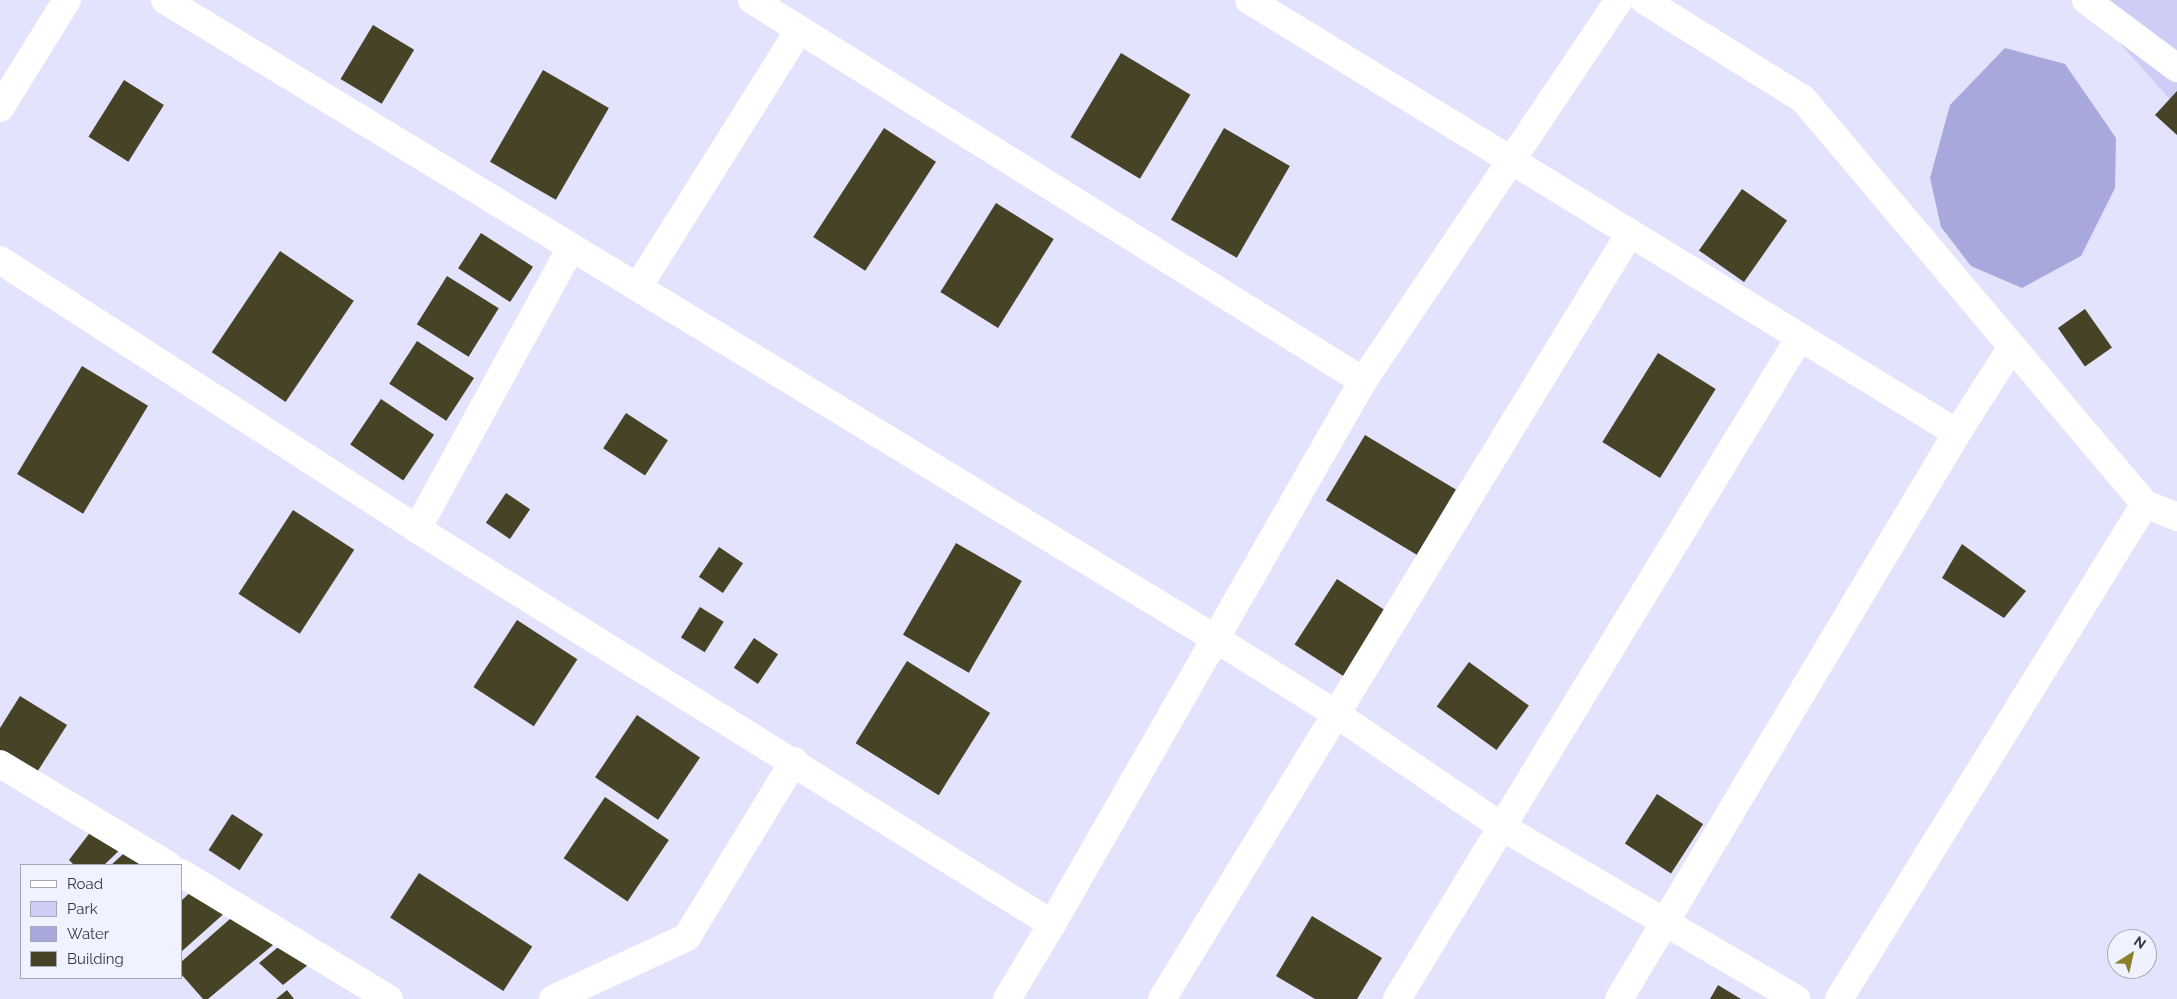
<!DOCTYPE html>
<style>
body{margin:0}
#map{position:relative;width:2177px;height:999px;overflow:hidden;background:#e3e3fd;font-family:Raleway,sans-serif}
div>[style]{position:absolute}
.green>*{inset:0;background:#cdcdf6}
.water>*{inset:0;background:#a8a8dc}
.building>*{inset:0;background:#464327;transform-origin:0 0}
.minor>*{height:28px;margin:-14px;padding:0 14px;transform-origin:14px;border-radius:14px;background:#fff}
span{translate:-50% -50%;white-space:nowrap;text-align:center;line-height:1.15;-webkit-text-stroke:5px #f1f2ff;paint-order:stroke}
.legend{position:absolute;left:20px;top:864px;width:162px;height:115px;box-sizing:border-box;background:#f1f2ff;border:1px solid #a7a7b4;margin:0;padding:6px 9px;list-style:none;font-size:15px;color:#373744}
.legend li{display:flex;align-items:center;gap:10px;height:25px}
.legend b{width:25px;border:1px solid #a7a7b4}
.north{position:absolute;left:2107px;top:929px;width:50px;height:50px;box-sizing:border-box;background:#f1f2ff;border:1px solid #a7a7b4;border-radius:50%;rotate:35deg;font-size:14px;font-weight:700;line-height:20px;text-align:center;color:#373744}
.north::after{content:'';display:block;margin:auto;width:18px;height:22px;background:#8b8128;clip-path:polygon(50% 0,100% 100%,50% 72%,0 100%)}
</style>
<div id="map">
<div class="green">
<i style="clip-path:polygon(2081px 0,2177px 0,2177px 107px)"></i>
</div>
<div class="water">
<i style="clip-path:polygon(2005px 48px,2065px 64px,2116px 138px,2115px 188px,2081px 256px,2022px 288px,1971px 266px,1941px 227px,1930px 178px,1950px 105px)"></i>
</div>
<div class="building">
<i style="left:373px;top:25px;width:48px;height:63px;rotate:31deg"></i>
<i style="left:1121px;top:53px;width:81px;height:98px;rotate:31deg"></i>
<i style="left:543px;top:70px;width:76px;height:106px;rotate:30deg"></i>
<i style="left:124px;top:80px;width:47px;height:67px;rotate:32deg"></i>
<i style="clip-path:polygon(2177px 91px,2177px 135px,2155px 115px)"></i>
<i style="left:884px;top:128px;width:62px;height:130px;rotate:33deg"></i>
<i style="left:1224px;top:128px;width:76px;height:106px;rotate:30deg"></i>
<i style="left:1742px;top:189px;width:55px;height:75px;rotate:35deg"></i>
<i style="left:996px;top:203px;width:68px;height:105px;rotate:32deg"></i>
<i style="left:481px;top:233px;width:62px;height:42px;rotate:33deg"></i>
<i style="left:280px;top:251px;width:89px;height:122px;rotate:34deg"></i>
<i style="left:447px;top:276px;width:61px;height:57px;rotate:32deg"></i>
<i style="left:2085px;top:309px;width:47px;height:33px;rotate:55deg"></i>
<i style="left:417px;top:341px;width:68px;height:51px;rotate:33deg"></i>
<i style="left:1658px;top:353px;width:68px;height:105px;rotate:32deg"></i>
<i style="left:82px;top:366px;width:77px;height:126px;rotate:31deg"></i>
<i style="left:381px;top:399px;width:64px;height:55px;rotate:34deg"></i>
<i style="left:626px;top:413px;width:50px;height:42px;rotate:33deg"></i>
<i style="left:1365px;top:435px;width:106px;height:76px;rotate:31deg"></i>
<i style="left:506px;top:493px;width:29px;height:36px;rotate:34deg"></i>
<i style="left:293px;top:510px;width:73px;height:100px;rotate:33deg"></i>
<i style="left:956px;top:543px;width:76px;height:106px;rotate:30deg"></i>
<i style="clip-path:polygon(1962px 544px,2026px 591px,2004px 618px,1942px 578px)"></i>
<i style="left:719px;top:547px;width:29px;height:36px;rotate:34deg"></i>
<i style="left:1337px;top:579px;width:66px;height:78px;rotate:33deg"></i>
<i style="left:700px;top:607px;width:28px;height:36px;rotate:32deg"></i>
<i style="left:517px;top:620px;width:72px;height:80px;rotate:33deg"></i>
<i style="left:754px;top:638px;width:29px;height:36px;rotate:34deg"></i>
<i style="left:907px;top:661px;width:98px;height:97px;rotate:32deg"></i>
<i style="left:1469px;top:662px;width:74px;height:55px;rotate:36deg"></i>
<i style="clip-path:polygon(20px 696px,67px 725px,34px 777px,0 756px,0 728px)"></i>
<i style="left:637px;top:715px;width:76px;height:75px;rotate:34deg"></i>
<i style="left:1657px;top:794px;width:55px;height:59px;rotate:33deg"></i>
<i style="left:605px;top:797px;width:77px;height:74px;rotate:34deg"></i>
<i style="left:232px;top:814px;width:37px;height:43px;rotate:33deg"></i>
<i style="clip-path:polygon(95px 826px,125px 845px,104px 865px,74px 865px,69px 860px)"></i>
<i style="clip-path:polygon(131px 847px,148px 865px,111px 865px)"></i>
<i style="left:419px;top:873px;width:135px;height:53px;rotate:33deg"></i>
<i style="clip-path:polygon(196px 887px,228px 910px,181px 952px,181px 901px)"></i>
<i style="clip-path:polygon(247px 904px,291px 930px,208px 999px,203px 999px,181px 974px,181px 962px)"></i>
<i style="clip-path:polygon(1312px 916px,1382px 958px,1357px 999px,1315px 999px,1276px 976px)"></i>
<i style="clip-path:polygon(294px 934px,324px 952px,283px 985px,259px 963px)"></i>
<i style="clip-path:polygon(1718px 985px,1741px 999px,1710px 999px)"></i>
<i style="clip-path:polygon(287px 990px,294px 999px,276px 999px)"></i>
</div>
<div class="minor">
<i style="left:165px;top:0;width:1230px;rotate:31.3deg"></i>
<i style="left:1216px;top:639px;width:142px;rotate:32deg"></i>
<i style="left:1336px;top:714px;width:201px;rotate:34.2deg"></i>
<i style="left:1502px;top:827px;width:341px;rotate:30.3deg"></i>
<i style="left:1249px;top:0;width:830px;rotate:31.45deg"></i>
<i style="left:1957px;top:433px;width:659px;rotate:120.84deg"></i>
<i style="left:1644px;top:0;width:187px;rotate:31.9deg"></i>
<i style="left:1803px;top:99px;width:530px;rotate:49.82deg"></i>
<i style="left:2145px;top:504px;width:582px;rotate:121.72deg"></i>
<i style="left:2086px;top:0;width:114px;rotate:36.8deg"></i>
<i style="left:0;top:108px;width:127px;rotate:-58.2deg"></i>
<i style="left:0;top:260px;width:496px;rotate:32.8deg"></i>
<i style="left:417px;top:529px;width:748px;rotate:31.88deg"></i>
<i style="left:1052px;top:924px;width:626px;rotate:-60.2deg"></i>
<i style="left:1363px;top:381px;width:720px;rotate:-148.05deg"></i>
<i style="left:638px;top:287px;width:303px;rotate:-57.9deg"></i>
<i style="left:1363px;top:381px;width:459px;rotate:-56.1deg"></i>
<i style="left:1957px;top:433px;width:102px;rotate:-57.4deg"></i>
<i style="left:2145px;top:504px;width:35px;rotate:22deg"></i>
<i style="left:417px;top:529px;width:319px;rotate:-61.3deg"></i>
<i style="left:0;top:764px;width:196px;rotate:31deg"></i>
<i style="left:181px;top:873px;width:243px;rotate:31.2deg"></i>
<i style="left:553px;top:999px;width:148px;rotate:-24.8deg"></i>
<i style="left:687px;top:937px;width:206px;rotate:-58.7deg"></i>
<i style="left:1007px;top:999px;width:87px;rotate:-59deg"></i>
<i style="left:1162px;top:999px;width:898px;rotate:-58.58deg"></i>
<i style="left:1397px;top:999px;width:775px;rotate:-58.67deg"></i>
</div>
<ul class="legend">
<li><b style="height:6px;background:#fff"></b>Road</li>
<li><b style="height:14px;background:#cdcdf6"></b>Park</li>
<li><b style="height:14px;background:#a8a8dc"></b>Water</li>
<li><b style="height:14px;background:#464327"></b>Building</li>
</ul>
<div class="north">N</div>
</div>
